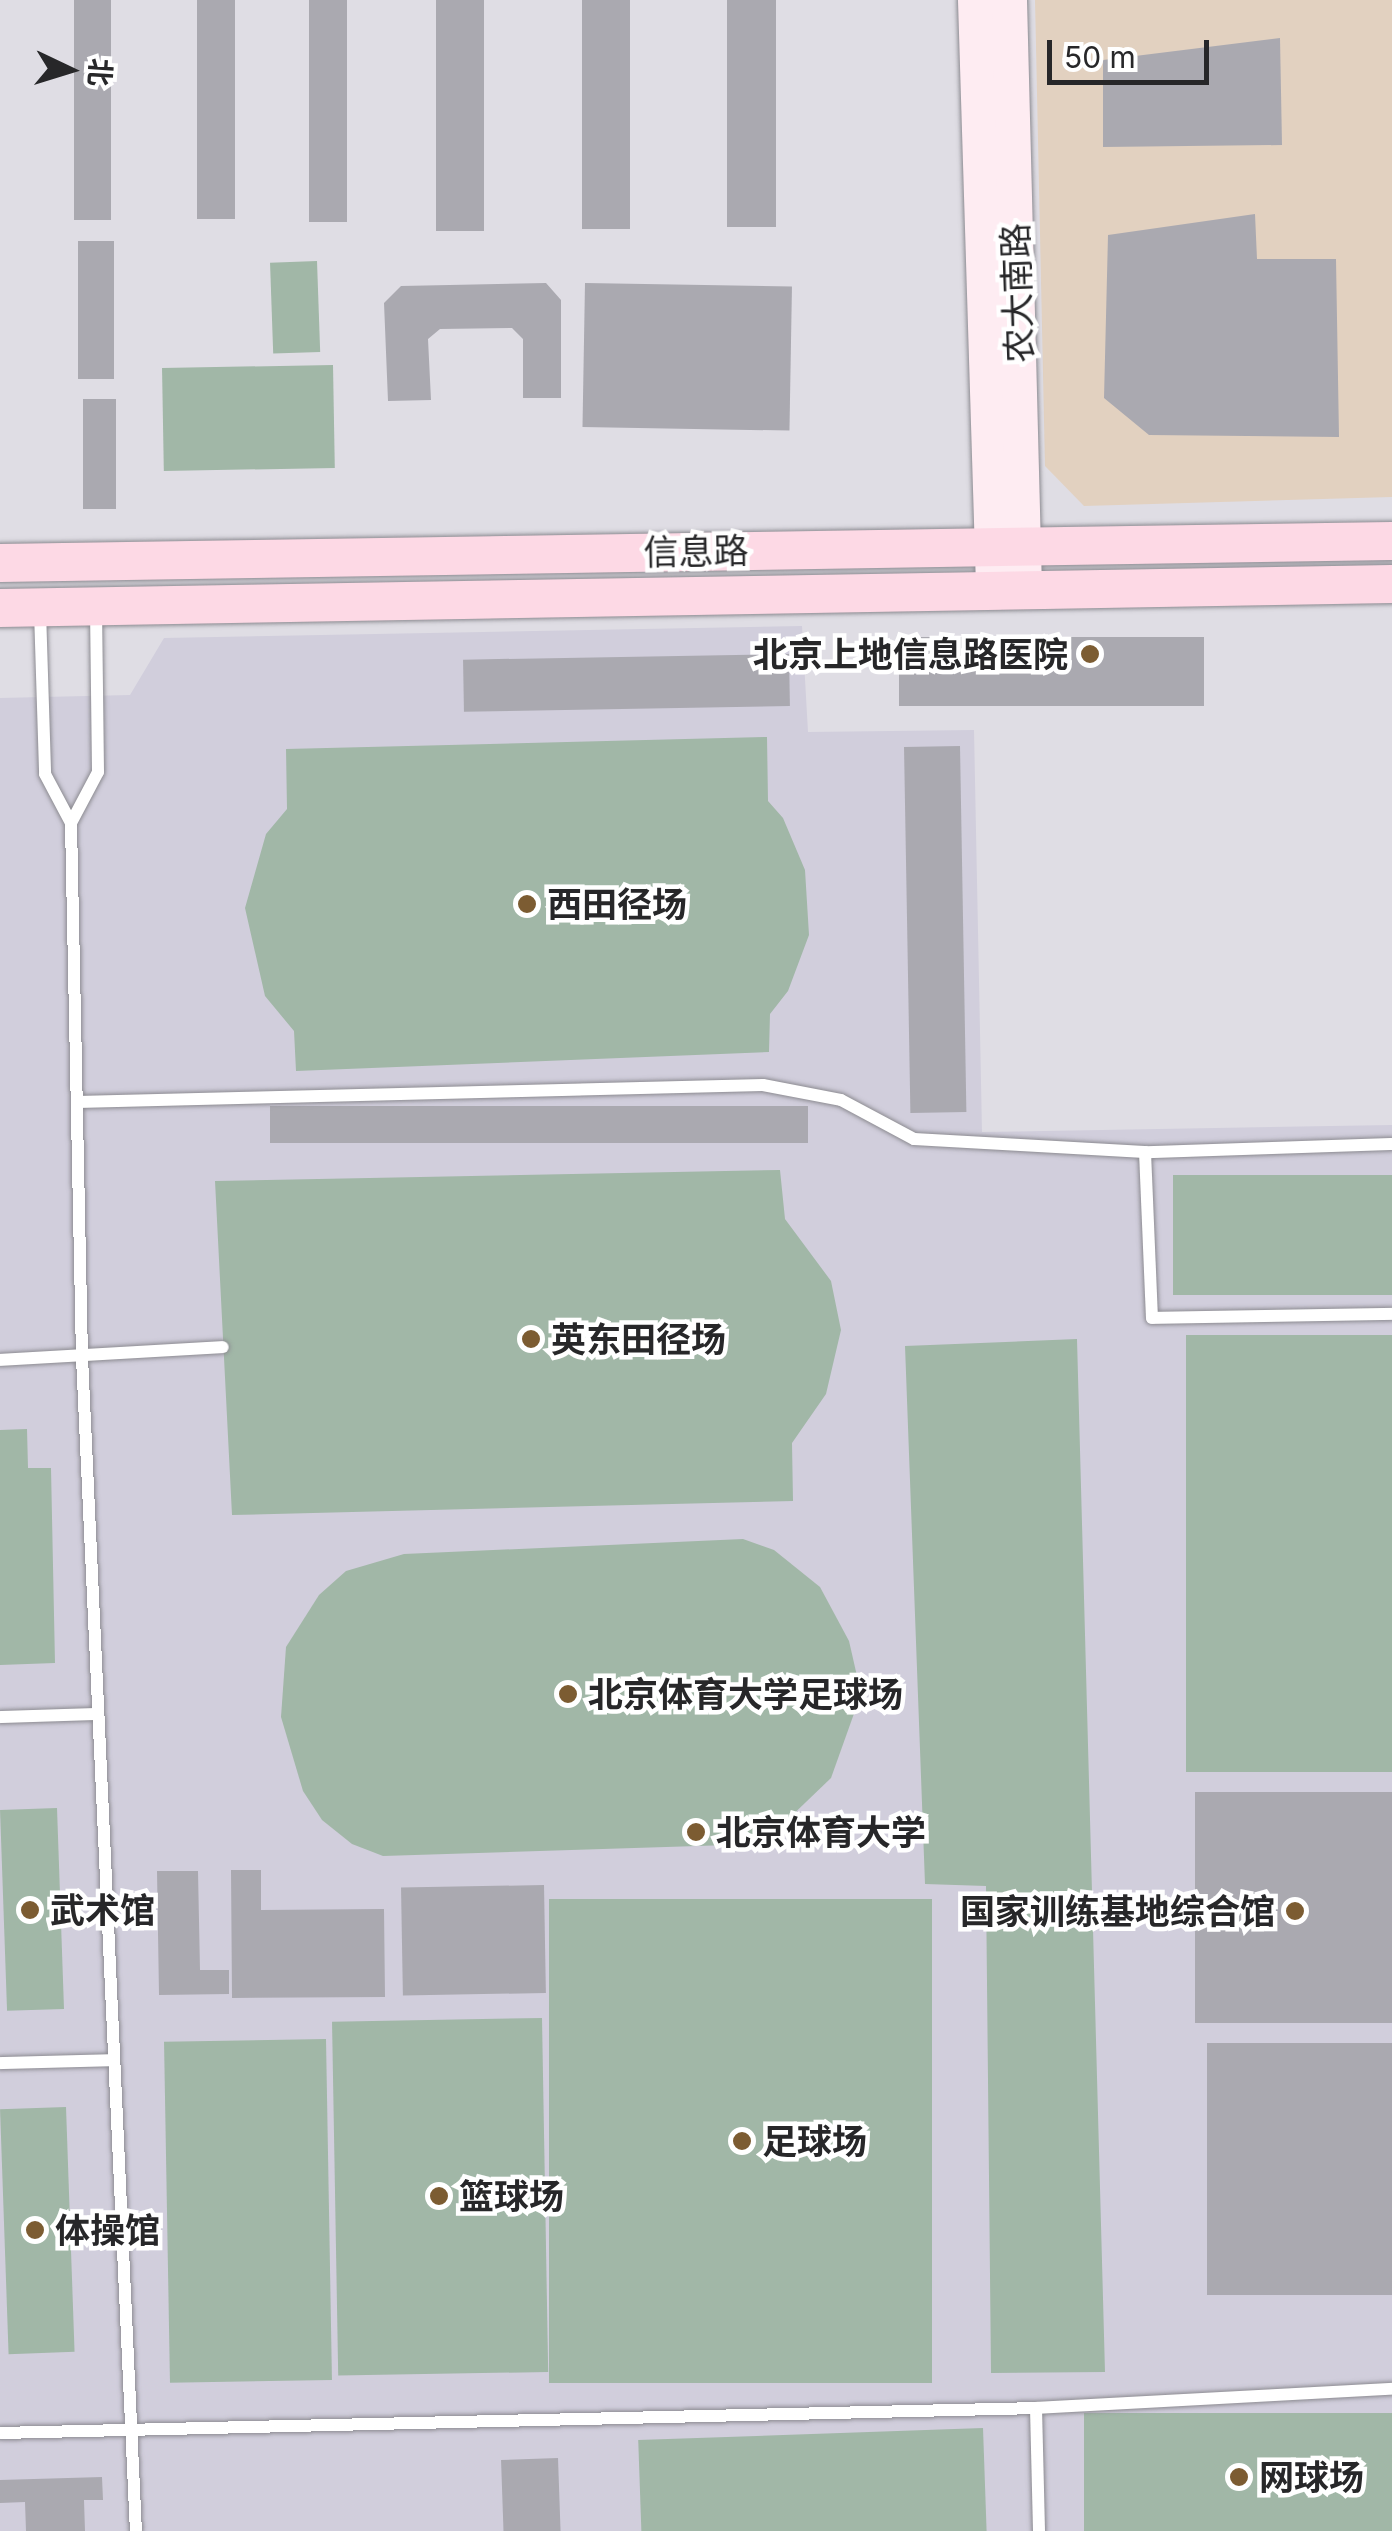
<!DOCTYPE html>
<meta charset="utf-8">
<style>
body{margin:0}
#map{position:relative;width:1392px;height:2531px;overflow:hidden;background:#dfdde4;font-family:Inter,"Noto Sans SC",sans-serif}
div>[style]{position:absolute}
.commercial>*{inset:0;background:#e2d1c0}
.built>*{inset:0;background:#d1cedc}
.green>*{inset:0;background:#a1b7a7;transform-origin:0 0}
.building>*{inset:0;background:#aaa9b0;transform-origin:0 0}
.roads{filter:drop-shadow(0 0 2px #8c8b91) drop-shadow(0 0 2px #8c8b91)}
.lane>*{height:12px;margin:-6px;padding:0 6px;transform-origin:6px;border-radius:6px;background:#fff}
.secondary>*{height:35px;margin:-17.5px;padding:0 17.5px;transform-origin:17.5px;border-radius:17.5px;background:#feecf2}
.primary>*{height:38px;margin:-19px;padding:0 19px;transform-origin:19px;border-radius:19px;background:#fdd9e5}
.dots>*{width:28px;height:28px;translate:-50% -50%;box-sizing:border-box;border:5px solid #fff;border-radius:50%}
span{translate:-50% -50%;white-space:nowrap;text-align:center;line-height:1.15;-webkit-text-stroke:9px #fff;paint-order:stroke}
.street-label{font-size:35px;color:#272729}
.poi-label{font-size:35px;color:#272729;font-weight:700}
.right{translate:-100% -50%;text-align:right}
.left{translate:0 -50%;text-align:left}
.north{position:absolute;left:20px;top:20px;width:100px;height:100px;-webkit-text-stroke:8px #fff;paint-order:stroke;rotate:94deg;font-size:28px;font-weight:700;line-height:40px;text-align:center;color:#272729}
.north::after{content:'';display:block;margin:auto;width:35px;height:45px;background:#272729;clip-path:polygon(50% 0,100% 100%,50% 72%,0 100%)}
.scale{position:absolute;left:1047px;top:40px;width:162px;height:45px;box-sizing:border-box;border:5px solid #272729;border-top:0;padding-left:12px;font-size:30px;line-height:35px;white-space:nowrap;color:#272729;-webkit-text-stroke:8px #fff;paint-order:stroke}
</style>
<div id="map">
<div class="commercial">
<i style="clip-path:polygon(1035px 0,1392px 0,1392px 497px,1084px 506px,1045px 466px)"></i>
</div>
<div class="built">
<i style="clip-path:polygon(802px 626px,808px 732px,974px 730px,982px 1132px,1392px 1125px,1392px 2531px,0 2531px,0 698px,130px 695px,164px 638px)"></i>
</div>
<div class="green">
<i style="left:317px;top:261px;width:91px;height:47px;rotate:88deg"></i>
<i style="left:333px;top:365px;width:103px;height:171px;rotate:89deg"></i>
<i style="clip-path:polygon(767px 737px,768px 801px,783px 818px,805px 870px,809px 935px,788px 991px,770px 1014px,769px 1052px,296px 1071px,294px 1031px,265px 996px,245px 908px,266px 834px,287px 809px,286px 749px)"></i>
<i style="clip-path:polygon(780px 1170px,785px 1219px,831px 1281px,841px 1330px,826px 1394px,792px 1443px,793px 1501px,232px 1515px,215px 1181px)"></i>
<i style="left:1392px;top:1175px;width:120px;height:219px;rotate:90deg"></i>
<i style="left:1392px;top:1335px;width:437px;height:206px;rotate:90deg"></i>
<i style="clip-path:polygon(1077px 1339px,1105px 2372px,991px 2373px,986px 1886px,925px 1884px,905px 1346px)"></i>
<i style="clip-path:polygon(27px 1429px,28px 1468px,51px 1468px,55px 1663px,0 1665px,0 1430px)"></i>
<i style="clip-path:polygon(743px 1539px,774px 1550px,820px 1587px,849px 1641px,857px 1676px,856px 1708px,831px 1778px,781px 1826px,729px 1845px,383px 1856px,352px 1844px,322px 1820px,303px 1791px,281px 1717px,286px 1647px,319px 1595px,346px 1571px,404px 1554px)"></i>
<i style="left:57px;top:1808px;width:201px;height:57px;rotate:88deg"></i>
<i style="left:549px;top:1899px;width:383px;height:484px"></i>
<i style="left:542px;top:2018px;width:354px;height:210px;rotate:89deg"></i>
<i style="left:326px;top:2039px;width:341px;height:162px;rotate:89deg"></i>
<i style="left:66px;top:2107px;width:245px;height:66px;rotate:88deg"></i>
<i style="left:1392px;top:2413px;width:118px;height:308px;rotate:90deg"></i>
<i style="left:983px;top:2428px;width:103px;height:345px;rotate:88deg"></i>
</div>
<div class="building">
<i style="left:74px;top:0;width:37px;height:220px"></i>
<i style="left:197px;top:0;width:38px;height:219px"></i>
<i style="left:309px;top:0;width:38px;height:222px"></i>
<i style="left:436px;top:0;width:48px;height:231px"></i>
<i style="left:582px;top:0;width:48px;height:229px"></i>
<i style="left:727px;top:0;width:49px;height:227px"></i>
<i style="clip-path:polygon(1280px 38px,1282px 145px,1103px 147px,1103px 60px)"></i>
<i style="clip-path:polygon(1255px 214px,1257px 259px,1336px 259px,1339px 437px,1149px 435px,1104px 398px,1108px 235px)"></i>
<i style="left:78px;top:241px;width:36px;height:138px"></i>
<i style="clip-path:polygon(546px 283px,561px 300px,561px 398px,523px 398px,523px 339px,512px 328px,440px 329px,428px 339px,431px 400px,388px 401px,384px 303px,401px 286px)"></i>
<i style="left:585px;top:283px;width:207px;height:144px;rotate:1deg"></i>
<i style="left:83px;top:399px;width:33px;height:110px"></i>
<i style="left:899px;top:637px;width:305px;height:69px"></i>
<i style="left:789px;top:654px;width:52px;height:326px;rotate:89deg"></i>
<i style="left:960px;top:746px;width:366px;height:56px;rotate:89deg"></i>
<i style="left:808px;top:1106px;width:37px;height:538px;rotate:90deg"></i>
<i style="left:1392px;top:1792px;width:231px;height:197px;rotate:90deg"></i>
<i style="clip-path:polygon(231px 1870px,261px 1870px,261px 1910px,384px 1909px,385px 1997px,232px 1998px)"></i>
<i style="clip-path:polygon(157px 1871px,198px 1871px,200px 1970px,229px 1970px,229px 1994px,159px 1995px)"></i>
<i style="left:544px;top:1885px;width:108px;height:143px;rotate:89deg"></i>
<i style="left:1392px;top:2043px;width:252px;height:185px;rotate:90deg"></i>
<i style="left:558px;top:2458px;width:73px;height:57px;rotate:88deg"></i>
<i style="clip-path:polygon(102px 2477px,103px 2500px,84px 2500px,85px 2531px,26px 2531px,25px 2502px,0 2503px,0 2480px)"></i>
</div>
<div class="roads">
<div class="lane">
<i style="left:40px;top:611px;width:163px;rotate:88.2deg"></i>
<i style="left:45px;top:774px;width:55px;rotate:62deg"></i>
<i style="left:71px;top:823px;width:534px;rotate:88.82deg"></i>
<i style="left:82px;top:1357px;width:1175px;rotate:87.37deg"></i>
<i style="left:71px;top:823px;width:58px;rotate:-62.1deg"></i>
<i style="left:98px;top:772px;width:160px;rotate:-90.7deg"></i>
<i style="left:77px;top:1102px;width:686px;rotate:-1.42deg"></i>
<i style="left:763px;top:1085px;width:79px;rotate:10.9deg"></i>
<i style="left:841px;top:1100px;width:83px;rotate:28.1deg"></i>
<i style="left:914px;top:1139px;width:231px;rotate:3.2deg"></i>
<i style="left:1392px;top:1144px;width:247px;rotate:178.1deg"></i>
<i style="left:1145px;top:1152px;width:166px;rotate:87.6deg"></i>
<i style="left:1152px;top:1318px;width:240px;rotate:-1deg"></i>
<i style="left:0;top:1360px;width:223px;rotate:-3.3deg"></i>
<i style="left:0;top:1717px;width:97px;rotate:-1.8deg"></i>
<i style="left:0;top:2063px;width:113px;rotate:-1.5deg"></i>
<i style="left:1036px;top:2408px;width:123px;rotate:88.6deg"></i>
<i style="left:0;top:2433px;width:1036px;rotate:-1.38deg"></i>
<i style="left:1036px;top:2408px;width:357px;rotate:-3.1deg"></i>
</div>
<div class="secondary">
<i style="left:975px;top:0;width:587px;rotate:88.24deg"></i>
<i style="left:1009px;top:0;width:587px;rotate:88.54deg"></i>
</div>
<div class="primary">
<i style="left:0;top:563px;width:1392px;rotate:-0.91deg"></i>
<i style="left:0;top:608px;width:1392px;rotate:-0.99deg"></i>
</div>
</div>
<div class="dots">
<i style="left:1090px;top:654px;background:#7c5c32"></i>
<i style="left:527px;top:904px;background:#7c5c32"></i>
<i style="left:531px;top:1339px;background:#7c5c32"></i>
<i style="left:568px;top:1694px;background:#7c5c32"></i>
<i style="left:696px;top:1832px;background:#7c5c32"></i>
<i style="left:30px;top:1910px;background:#7c5c32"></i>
<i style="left:1295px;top:1911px;background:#7c5c32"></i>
<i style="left:742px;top:2141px;background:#7c5c32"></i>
<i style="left:439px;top:2196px;background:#7c5c32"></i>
<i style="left:35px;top:2230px;background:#7c5c32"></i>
<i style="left:1239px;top:2477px;background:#7c5c32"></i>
</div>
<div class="street-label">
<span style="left:1017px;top:293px;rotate:-92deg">农大南路</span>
<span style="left:696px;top:551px;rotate:-1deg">信息路</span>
</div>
<div class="poi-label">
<span class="right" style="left:1068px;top:654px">北京上地信息路医院</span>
<span class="left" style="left:547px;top:904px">西田径场</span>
<span class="left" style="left:551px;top:1339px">英东田径场</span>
<span class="left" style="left:588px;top:1694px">北京体育大学足球场</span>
<span class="left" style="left:716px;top:1832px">北京体育大学</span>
<span class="left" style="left:50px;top:1910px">武术馆</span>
<span class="right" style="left:1275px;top:1911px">国家训练基地综合馆</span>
<span class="left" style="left:762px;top:2141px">足球场</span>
<span class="left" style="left:459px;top:2196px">篮球场</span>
<span class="left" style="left:55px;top:2230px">体操馆</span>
<span class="left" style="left:1259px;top:2477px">网球场</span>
</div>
<div class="north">北</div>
<div class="scale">50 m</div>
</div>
